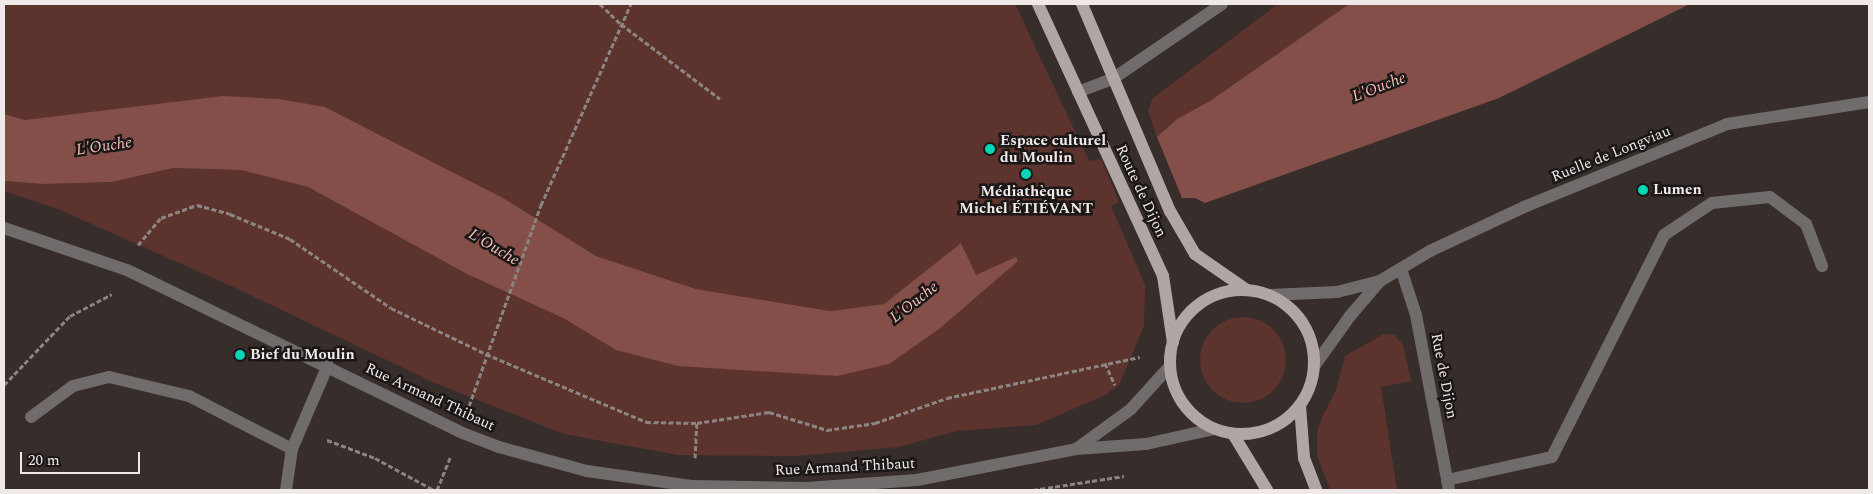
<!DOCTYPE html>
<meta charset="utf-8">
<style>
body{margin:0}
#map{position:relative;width:1873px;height:494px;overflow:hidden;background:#372e2c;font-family:Spectral,serif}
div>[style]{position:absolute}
.green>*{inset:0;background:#5d332e}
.round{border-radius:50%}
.water>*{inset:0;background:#844f48}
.path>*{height:3px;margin-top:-1.5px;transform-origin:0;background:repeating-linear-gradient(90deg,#8c8483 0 5px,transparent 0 7.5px)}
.service>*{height:12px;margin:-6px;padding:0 6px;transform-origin:6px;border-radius:6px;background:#706c6b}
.minor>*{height:12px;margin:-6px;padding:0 6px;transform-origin:6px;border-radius:6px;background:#706c6b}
.primary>*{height:12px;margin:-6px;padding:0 6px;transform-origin:6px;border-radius:6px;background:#b0a6a5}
.primary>.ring{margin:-6px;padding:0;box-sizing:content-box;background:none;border:12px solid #b0a6a5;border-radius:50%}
.dots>*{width:14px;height:14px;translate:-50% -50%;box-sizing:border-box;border:2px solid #1b1716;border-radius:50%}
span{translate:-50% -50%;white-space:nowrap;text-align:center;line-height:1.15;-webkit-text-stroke:5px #1b1716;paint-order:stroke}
.poi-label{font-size:15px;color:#efe9e8;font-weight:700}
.left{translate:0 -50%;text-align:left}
.street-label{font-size:15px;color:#efe9e8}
.water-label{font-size:16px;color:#f4c0b8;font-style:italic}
.frame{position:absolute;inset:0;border:5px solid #efe9e8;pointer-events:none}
.scale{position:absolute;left:20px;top:452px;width:120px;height:22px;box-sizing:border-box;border:2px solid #efe9e8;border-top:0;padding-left:6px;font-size:15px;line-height:18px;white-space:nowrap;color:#efe9e8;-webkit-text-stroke:4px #1b1716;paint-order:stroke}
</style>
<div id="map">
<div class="green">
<i style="clip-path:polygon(4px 4px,1015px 4px,1089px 161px,1101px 159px,1119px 202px,1111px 206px,1145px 285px,1144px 326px,1119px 385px,1105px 395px,1036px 425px,956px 431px,899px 447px,795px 456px,678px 455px,564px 434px,435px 383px,238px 289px,58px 209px,4px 191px,4px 181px,42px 184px,112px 182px,173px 168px,241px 170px,308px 187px,467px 274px,565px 319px,765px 369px,837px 376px,1015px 258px,976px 276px,961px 243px,884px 304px,830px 311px,696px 289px,596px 256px,503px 198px,325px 107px,91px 114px,25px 120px,4px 114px)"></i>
<i style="clip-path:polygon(1278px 4px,1349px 4px,1210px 101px,1177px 119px,1157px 137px,1148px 111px,1153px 98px)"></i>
<i class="round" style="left:1200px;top:317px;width:86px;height:86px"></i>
<i style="clip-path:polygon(1384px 334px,1394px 335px,1403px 345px,1411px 381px,1381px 387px,1397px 490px,1330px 490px,1317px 455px,1317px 432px,1323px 415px,1336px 391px,1345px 356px)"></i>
</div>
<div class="water">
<i style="clip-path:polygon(1349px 4px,1690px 4px,1499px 98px,1205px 203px,1195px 198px,1182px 198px,1157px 137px,1177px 119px,1210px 101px)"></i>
<i style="clip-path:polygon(223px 96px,279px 99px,325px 107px,503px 198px,596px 256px,696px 289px,830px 311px,884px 304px,961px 243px,976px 275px,1016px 257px,1018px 261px,939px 329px,889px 364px,837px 376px,678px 366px,616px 350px,565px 319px,467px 274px,308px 187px,241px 170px,173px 168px,112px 182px,42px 184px,4px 181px,4px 114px,25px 120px)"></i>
</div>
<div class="path">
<i style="left:600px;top:4px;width:29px;rotate:44deg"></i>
<i style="left:621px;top:24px;width:124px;rotate:37.1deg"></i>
<i style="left:138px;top:245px;width:35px;rotate:-50deg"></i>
<i style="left:161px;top:218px;width:38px;rotate:-20deg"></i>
<i style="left:197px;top:205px;width:34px;rotate:15deg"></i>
<i style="left:230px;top:214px;width:65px;rotate:22.6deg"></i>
<i style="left:290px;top:239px;width:122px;rotate:34.3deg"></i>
<i style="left:391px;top:308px;width:106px;rotate:25.8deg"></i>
<i style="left:486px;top:354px;width:174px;rotate:23deg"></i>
<i style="left:646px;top:422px;width:51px;rotate:1.1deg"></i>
<i style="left:697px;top:423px;width:73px;rotate:-8.7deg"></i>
<i style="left:769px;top:412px;width:61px;rotate:17.2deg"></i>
<i style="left:827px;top:430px;width:49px;rotate:-8.3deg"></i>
<i style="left:875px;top:423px;width:76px;rotate:-19.1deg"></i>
<i style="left:947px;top:398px;width:197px;rotate:-12deg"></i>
<i style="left:1105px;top:363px;width:24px;rotate:66deg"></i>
<i style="left:4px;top:385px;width:95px;rotate:-46.3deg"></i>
<i style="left:70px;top:316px;width:47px;rotate:-27.6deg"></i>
<i style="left:469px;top:406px;width:214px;rotate:-70.3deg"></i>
<i style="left:541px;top:205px;width:220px;rotate:-65.9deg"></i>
<i style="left:327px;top:440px;width:51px;rotate:20.6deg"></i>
<i style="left:375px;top:458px;width:67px;rotate:28.5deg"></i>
<i style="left:695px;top:458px;width:35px;rotate:-87deg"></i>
<i style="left:437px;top:490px;width:35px;rotate:-68deg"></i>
<i style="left:1033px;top:490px;width:92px;rotate:-8.7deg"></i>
</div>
<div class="service">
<i style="left:31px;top:417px;width:52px;rotate:-36.4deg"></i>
<i style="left:73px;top:386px;width:37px;rotate:-14deg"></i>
<i style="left:109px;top:377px;width:82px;rotate:13.4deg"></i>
<i style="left:189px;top:396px;width:116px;rotate:27.2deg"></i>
<i style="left:1447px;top:480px;width:107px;rotate:-12.4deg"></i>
<i style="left:1552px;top:457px;width:249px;rotate:-63.2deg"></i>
<i style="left:1664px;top:235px;width:58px;rotate:-33.7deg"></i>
<i style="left:1712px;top:203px;width:58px;rotate:-5.9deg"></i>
<i style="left:1770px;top:197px;width:45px;rotate:36.9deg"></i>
<i style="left:1806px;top:224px;width:45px;rotate:69.1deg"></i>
</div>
<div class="minor">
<i style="left:1078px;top:92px;width:39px;rotate:-21deg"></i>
<i style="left:1114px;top:78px;width:131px;rotate:-34.4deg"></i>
<i style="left:4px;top:228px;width:130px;rotate:18.9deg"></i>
<i style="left:127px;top:270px;width:370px;rotate:25.9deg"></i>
<i style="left:460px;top:432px;width:42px;rotate:21deg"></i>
<i style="left:499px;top:447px;width:91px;rotate:15.3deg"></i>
<i style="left:587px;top:471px;width:107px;rotate:8.1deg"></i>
<i style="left:693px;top:486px;width:114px;rotate:1deg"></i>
<i style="left:807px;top:488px;width:110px;rotate:-4.2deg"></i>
<i style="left:917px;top:480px;width:162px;rotate:-11deg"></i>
<i style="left:1076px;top:449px;width:70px;rotate:-4.1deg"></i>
<i style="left:1146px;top:444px;width:70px;rotate:-12.4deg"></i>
<i style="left:1401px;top:269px;width:48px;rotate:71.9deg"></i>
<i style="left:1416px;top:315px;width:178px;rotate:79.3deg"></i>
<i style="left:1269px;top:295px;width:68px;rotate:-2.5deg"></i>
<i style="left:1337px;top:292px;width:44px;rotate:-14.3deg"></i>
<i style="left:1315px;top:365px;width:60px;rotate:-54.5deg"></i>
<i style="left:1350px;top:316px;width:46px;rotate:-49.4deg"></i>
<i style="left:1380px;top:281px;width:58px;rotate:-31deg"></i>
<i style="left:1430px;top:251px;width:104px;rotate:-25.1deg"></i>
<i style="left:1524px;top:207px;width:219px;rotate:-22.2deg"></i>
<i style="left:1727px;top:124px;width:144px;rotate:-8.8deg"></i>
<i style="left:1076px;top:449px;width:68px;rotate:-36deg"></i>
<i style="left:1131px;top:409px;width:58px;rotate:-47.8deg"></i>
<i style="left:286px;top:490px;width:41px;rotate:-81.7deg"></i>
<i style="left:292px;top:449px;width:91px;rotate:-66.8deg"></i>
</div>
<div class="primary">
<i style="left:1038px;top:4px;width:299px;rotate:65.3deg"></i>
<i style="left:1163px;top:276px;width:67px;rotate:81.4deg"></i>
<i style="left:1082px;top:4px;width:225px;rotate:67deg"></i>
<i style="left:1170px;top:211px;width:50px;rotate:59.8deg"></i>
<i style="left:1195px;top:254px;width:63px;rotate:34.7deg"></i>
<i class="ring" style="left:1170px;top:290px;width:132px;height:132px"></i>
<i style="left:1300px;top:406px;width:52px;rotate:85.6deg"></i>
<i style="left:1304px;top:458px;width:34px;rotate:69deg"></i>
<i style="left:1233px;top:434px;width:66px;rotate:58.7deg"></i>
</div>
<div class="dots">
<i style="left:990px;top:149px;background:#00d5b7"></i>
<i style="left:1026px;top:174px;background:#00d5b7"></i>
<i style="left:1643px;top:190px;background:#00d5b7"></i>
<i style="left:240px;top:355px;background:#00d5b7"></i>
</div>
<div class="poi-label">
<span class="left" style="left:1000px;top:149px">Espace culturel<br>du Moulin</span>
<span class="left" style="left:1653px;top:190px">Lumen</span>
<span style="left:1026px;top:200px">Médiathèque<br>Michel ÉTIÉVANT</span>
<span class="left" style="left:250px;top:355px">Bief du Moulin</span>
</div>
<div class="street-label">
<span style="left:1611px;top:154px;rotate:-22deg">Ruelle de Longviau</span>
<span style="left:1141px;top:191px;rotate:65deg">Route de Dijon</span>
<span style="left:1444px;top:376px;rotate:79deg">Rue de Dijon</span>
<span style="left:430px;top:397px;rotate:25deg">Rue Armand Thibaut</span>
<span style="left:845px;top:467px;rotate:-3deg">Rue Armand Thibaut</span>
</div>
<div class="water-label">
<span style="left:1379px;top:87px;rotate:-21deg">L'Ouche</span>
<span style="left:104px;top:146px;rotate:-8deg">L'Ouche</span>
<span style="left:494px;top:247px;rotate:31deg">L'Ouche</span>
<span style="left:914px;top:302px;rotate:-38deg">L'Ouche</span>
</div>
<div class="frame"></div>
<div class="scale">20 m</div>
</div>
